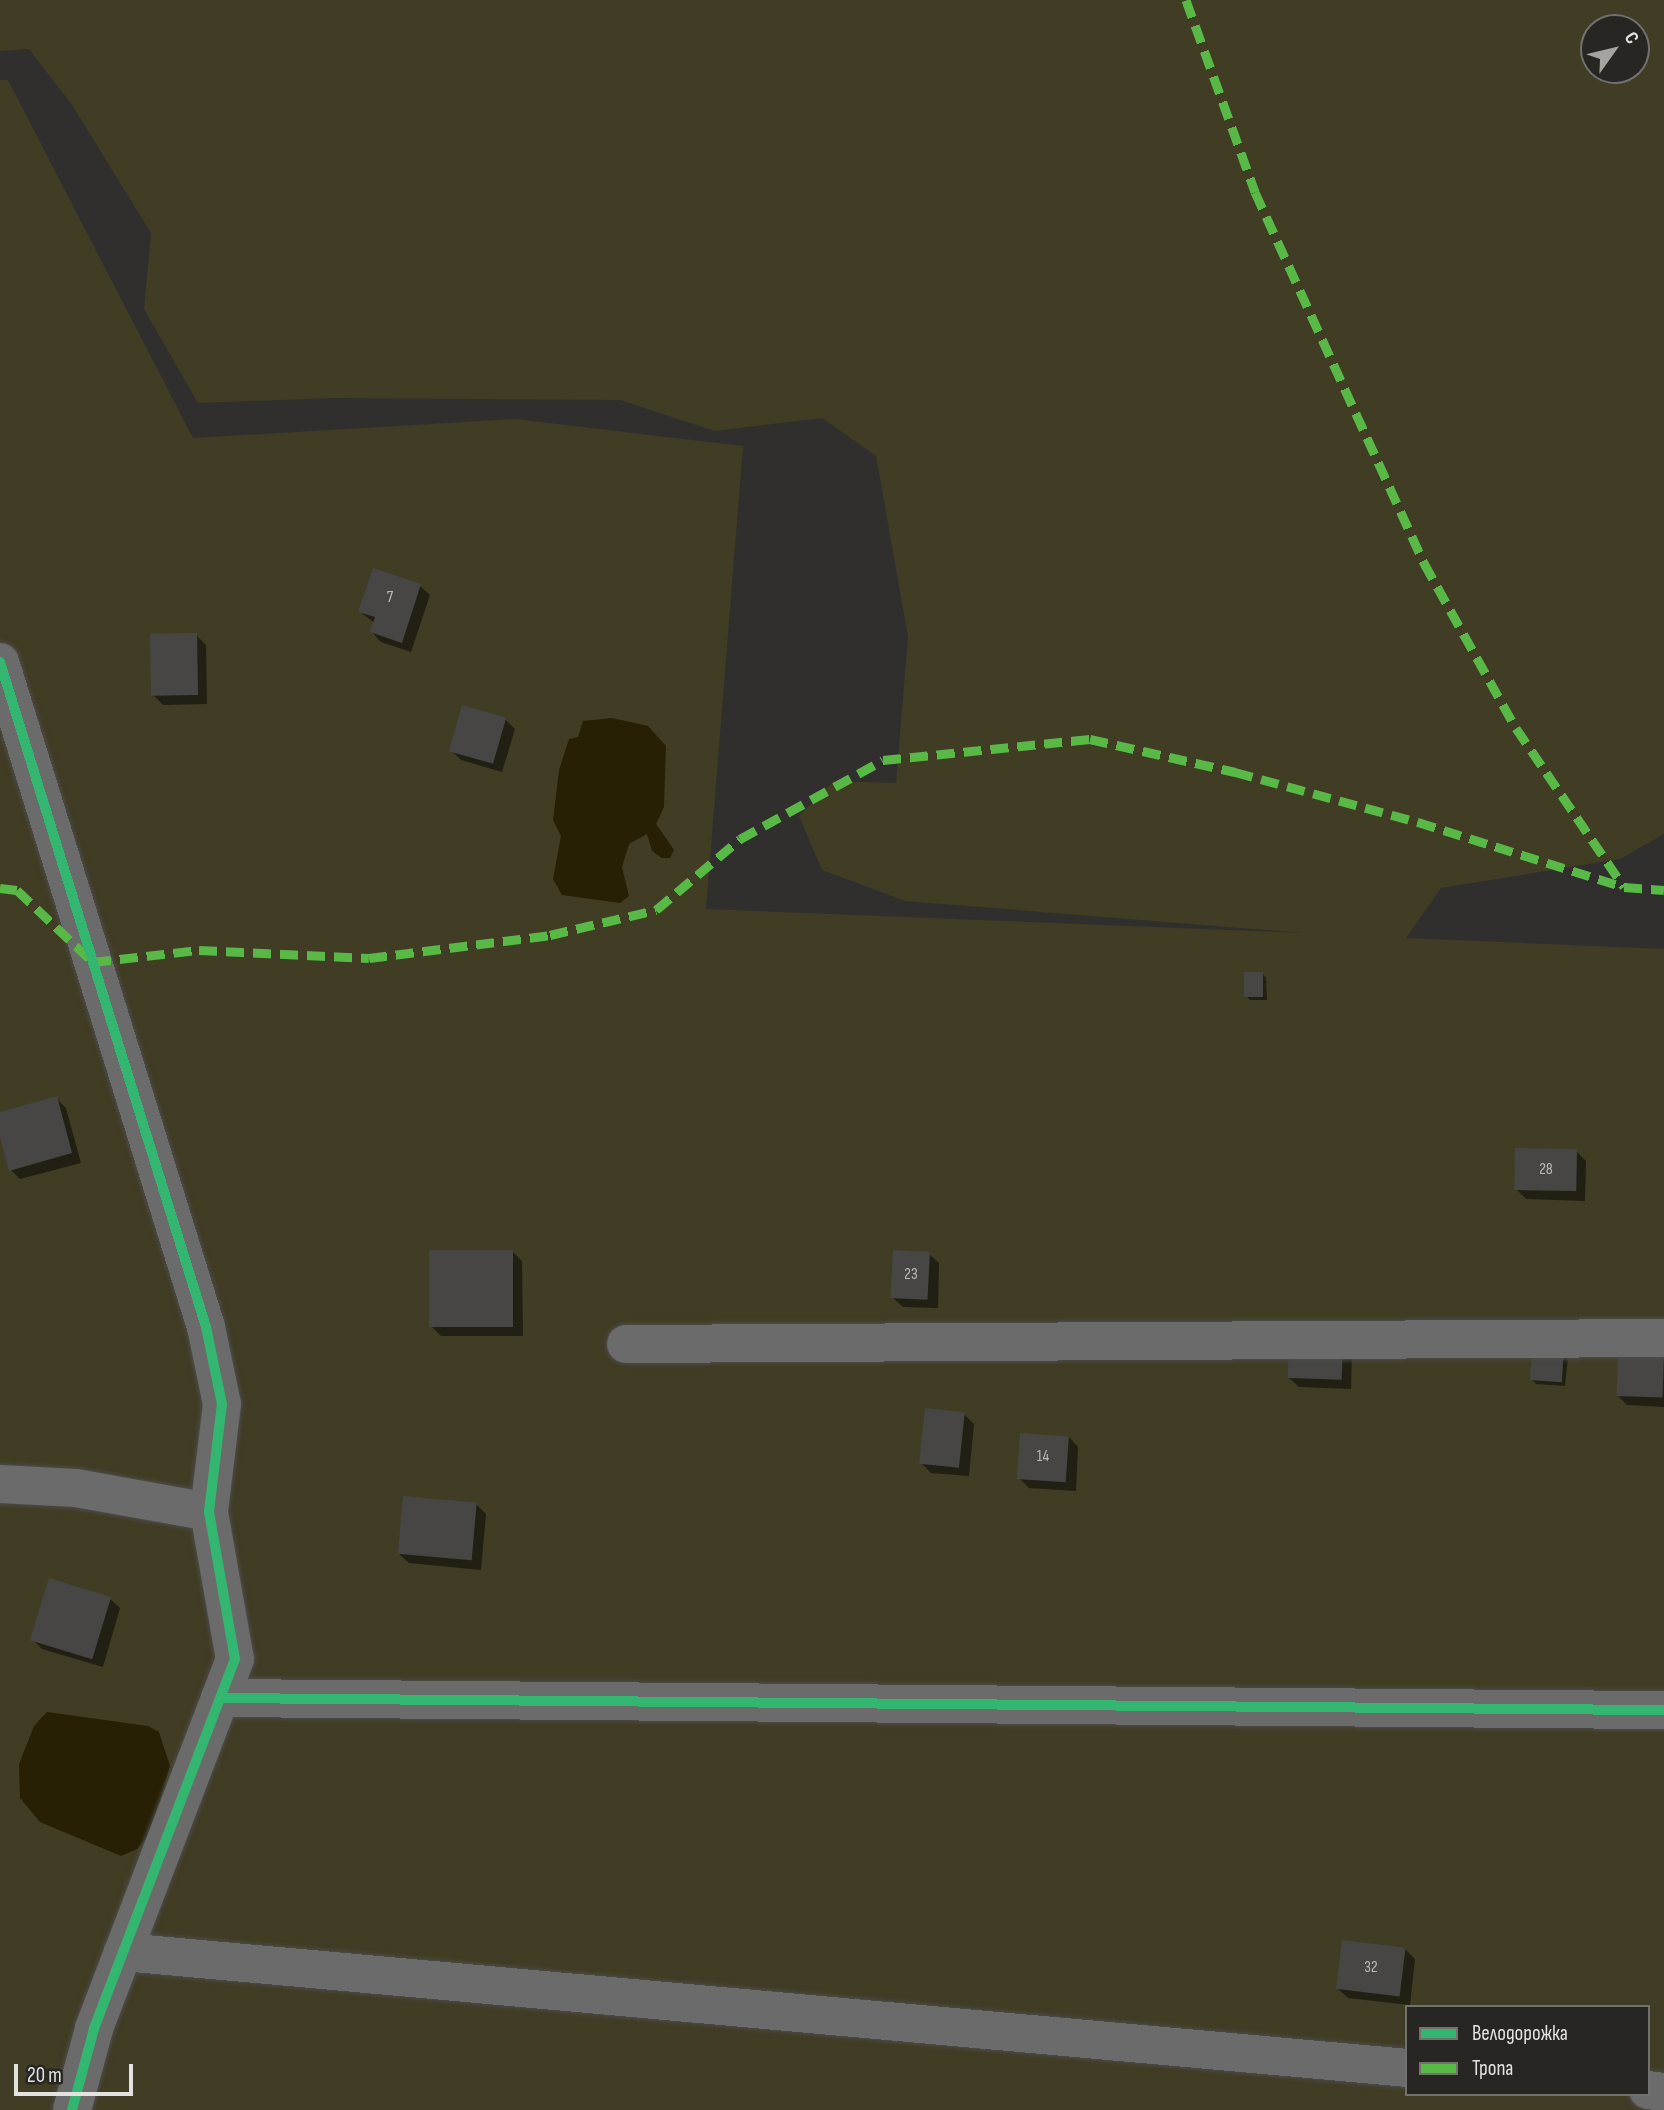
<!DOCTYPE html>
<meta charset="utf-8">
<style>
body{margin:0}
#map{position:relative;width:1664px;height:2110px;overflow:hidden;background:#302f2e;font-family:"Sofia Sans Condensed",sans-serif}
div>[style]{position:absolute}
.green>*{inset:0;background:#413c24}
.water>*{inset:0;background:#272004}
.shadow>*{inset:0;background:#0007}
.building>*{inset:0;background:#474645;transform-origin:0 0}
.roads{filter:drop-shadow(0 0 2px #4d4c4a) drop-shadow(0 0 2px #4d4c4a)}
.minor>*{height:38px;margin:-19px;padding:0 19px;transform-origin:19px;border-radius:19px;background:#6c6b6b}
.quiet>*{height:9px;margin-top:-4.5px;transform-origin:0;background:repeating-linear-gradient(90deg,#58b947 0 18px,transparent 0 27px)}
.cycleway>*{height:10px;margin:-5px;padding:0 5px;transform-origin:5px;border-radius:5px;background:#33b770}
span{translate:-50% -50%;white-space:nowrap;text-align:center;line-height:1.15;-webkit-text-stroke:5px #272623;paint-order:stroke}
.number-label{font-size:16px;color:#bcbbb9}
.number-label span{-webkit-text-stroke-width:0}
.legend{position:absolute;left:1405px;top:2005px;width:245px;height:91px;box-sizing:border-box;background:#272623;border:2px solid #72716f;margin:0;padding:9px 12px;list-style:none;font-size:21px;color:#e3e2e0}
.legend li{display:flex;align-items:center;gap:14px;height:35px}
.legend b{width:35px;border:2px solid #72716f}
.north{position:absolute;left:1580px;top:14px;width:70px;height:70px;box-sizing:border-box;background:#272623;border:2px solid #72716f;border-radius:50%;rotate:56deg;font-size:19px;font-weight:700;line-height:28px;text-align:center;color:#e3e2e0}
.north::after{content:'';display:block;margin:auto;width:24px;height:32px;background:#a4a3a2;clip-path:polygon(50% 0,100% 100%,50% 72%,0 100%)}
.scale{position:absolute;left:14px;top:2064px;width:119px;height:32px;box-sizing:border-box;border:4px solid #e3e2e0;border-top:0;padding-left:9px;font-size:21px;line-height:24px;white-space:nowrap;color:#e3e2e0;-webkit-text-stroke:5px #272623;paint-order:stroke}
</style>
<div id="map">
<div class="green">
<i style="clip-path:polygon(evenodd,0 0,1664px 0,1664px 834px,1620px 859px,1441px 888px,1406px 938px,1664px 949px,1664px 2110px,0 2110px,0 80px,8px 80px,193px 438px,515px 419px,743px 446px,706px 909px,1304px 933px,905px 901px,822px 870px,799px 816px,834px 781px,896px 783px,908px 637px,876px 456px,822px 418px,715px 431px,620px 400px,332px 398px,198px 403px,144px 309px,151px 233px,72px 105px,29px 49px,0 51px,0 0,1594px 28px,1636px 28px,1636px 70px,1594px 70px,1594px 28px,0 0,1407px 2007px,1648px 2007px,1648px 2094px,1407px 2094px,1407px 2007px)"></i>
</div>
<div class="water">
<i style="clip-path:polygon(612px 718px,648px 726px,666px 746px,664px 807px,656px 824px,674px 850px,670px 858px,662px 858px,652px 851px,647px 834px,629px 844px,622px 867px,629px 896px,620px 903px,562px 895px,553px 879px,561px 836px,553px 820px,559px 770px,569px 739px,578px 737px,583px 721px)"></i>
<i style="clip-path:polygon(47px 1712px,148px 1726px,159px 1732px,170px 1766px,150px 1834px,137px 1849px,121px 1856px,40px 1822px,20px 1798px,19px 1764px,34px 1726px)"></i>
</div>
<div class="shadow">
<i style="clip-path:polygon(374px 570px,420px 586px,430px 595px,411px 652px,381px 642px,372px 632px,375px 623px,360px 612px)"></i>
<i style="clip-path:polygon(196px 635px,206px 645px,207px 704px,163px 705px,153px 695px)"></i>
<i style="clip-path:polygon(505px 719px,515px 729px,502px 772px,461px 760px,451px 750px)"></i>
<i style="clip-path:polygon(1262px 973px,1266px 978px,1267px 1000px,1250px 1000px,1246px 996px)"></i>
<i style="clip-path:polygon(56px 1098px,66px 1108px,81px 1163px,20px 1179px,11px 1170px,0 1113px)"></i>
<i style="clip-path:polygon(1576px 1151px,1586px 1161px,1585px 1201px,1526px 1199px,1516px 1189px)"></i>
<i style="clip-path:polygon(513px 1252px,522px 1261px,523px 1336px,441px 1336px,431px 1326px)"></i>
<i style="clip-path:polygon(929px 1254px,939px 1263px,938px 1308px,903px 1307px,893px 1298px)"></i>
<i style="clip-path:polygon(1563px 1352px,1568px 1356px,1565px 1386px,1536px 1384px,1532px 1379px)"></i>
<i style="clip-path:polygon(1352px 1354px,1351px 1389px,1299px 1387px,1289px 1378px)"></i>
<i style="clip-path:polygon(1664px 1358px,1664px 1407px,1627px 1405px,1617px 1395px)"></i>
<i style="clip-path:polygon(964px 1414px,974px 1424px,969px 1476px,931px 1473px,921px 1463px)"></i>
<i style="clip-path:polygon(1069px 1437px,1078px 1447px,1076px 1491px,1029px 1488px,1019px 1478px)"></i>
<i style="clip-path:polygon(476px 1504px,486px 1514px,481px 1570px,409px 1563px,399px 1554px)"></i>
<i style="clip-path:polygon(110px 1599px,120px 1608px,103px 1667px,42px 1649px,33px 1640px)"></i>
<i style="clip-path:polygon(1405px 1949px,1415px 1959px,1410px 2005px,1348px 1998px,1338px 1989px)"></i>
</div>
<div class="building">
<i style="clip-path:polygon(373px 568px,421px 584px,402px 643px,370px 632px,375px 617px,358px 612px)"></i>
<i style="left:197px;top:633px;width:62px;height:47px;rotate:89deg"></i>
<i style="left:462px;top:705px;width:46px;height:48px;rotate:16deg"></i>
<i style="left:1244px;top:972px;width:19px;height:25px"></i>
<i style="clip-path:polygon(57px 1096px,72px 1153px,9px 1171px,0 1137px,0 1112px)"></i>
<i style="left:1515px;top:1148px;width:62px;height:42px;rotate:1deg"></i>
<i style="left:429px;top:1250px;width:84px;height:77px"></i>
<i style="left:893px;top:1250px;width:37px;height:48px;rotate:3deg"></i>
<i style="left:1289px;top:1341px;width:54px;height:37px;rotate:2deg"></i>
<i style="left:1532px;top:1348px;width:32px;height:32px;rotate:4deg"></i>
<i style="left:1618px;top:1354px;width:46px;height:42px;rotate:2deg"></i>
<i style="left:925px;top:1408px;width:40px;height:56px;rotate:6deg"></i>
<i style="left:1020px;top:1433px;width:49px;height:46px;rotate:4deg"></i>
<i style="left:403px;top:1496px;width:74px;height:58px;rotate:5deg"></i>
<i style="left:49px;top:1578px;width:65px;height:65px;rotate:17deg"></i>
<i style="left:1342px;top:1940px;width:64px;height:49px;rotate:7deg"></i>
</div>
<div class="roads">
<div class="minor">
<i style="left:0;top:662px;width:696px;rotate:72.79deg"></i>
<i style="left:206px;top:1327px;width:79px;rotate:78.3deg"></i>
<i style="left:222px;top:1404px;width:109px;rotate:96.9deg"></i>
<i style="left:209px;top:1512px;width:149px;rotate:80deg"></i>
<i style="left:235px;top:1659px;width:396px;rotate:110.9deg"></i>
<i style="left:94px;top:2029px;width:84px;rotate:105.2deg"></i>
<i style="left:626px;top:1344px;width:1038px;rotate:-0.33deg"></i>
<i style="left:0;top:1484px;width:76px;rotate:3deg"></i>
<i style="left:76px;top:1488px;width:135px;rotate:10.2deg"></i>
<i style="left:220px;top:1698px;width:1444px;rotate:0.48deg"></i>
<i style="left:123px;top:1952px;width:1289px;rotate:5.16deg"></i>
<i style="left:1648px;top:2090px;width:16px;rotate:7deg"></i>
</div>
</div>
<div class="quiet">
<i style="left:1186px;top:0;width:204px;rotate:70.2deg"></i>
<i style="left:1255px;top:192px;width:408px;rotate:65.5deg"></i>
<i style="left:1424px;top:563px;width:189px;rotate:60.9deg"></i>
<i style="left:1516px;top:728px;width:192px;rotate:55.8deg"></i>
<i style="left:0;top:888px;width:17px;rotate:7deg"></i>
<i style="left:17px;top:890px;width:105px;rotate:43.5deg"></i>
<i style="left:93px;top:962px;width:107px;rotate:-6.5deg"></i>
<i style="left:199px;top:950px;width:170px;rotate:2.7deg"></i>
<i style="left:369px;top:958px;width:182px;rotate:-7.2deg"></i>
<i style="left:550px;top:935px;width:109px;rotate:-13.3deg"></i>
<i style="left:656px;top:910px;width:110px;rotate:-40.2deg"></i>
<i style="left:740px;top:839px;width:163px;rotate:-28.9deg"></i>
<i style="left:883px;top:760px;width:208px;rotate:-5.8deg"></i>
<i style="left:1090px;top:739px;width:149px;rotate:12.8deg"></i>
<i style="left:1235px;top:772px;width:190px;rotate:15.3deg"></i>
<i style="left:1418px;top:822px;width:216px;rotate:17.5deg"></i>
<i style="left:1624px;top:887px;width:40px;rotate:4.3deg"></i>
</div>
<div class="cycleway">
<i style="left:0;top:662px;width:696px;rotate:72.79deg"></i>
<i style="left:206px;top:1327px;width:79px;rotate:78.3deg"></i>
<i style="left:222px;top:1404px;width:109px;rotate:96.9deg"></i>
<i style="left:209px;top:1512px;width:149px;rotate:80deg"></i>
<i style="left:235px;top:1659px;width:396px;rotate:110.9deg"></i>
<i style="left:94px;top:2029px;width:84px;rotate:105.2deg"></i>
<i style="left:220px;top:1698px;width:1444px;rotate:0.48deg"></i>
</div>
<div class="number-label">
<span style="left:390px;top:598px">7</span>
<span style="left:1546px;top:1170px">28</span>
<span style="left:911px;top:1275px">23</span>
<span style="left:1043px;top:1457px">14</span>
<span style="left:1371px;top:1968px">32</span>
</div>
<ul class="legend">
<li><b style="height:9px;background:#33b770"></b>Велодорожка</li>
<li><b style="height:9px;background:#58b947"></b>Тропа</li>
</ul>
<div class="north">С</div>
<div class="scale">20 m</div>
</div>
